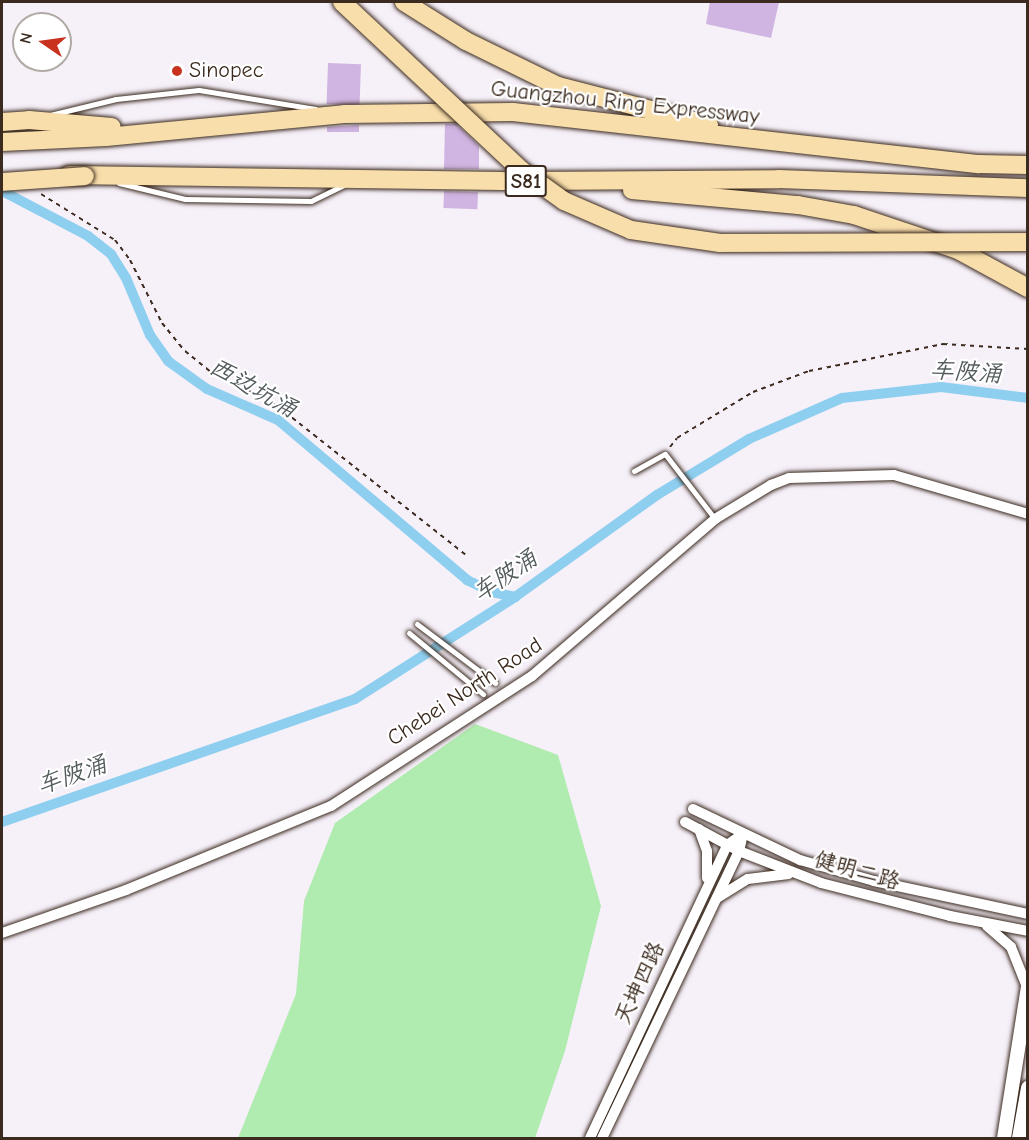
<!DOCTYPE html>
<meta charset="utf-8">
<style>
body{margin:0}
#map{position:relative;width:1029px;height:1140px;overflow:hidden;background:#f6f0f9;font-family:"Comic Neue","LXGW WenKai TC",sans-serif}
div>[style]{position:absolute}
.green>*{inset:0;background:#b0ebaf}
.canal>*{height:10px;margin:-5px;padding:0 5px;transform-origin:5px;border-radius:5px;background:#8ecff0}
.building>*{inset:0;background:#d0b4e1;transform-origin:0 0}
.path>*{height:2px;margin-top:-1px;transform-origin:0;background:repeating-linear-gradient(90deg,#3b2a1e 0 4.5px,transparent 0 9px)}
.roads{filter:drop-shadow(0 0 2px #3b2a1e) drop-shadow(0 0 2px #3b2a1e)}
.lane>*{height:5px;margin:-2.5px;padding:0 2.5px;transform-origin:2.5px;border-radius:2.5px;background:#fff}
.street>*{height:10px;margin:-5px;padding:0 5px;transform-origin:5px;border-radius:5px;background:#fff}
.secondary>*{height:14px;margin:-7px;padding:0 7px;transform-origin:7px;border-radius:7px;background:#fff}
.highway>*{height:18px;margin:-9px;padding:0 9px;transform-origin:9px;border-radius:9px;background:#f8deab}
.bridges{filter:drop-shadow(0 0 2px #3b2a1e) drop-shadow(0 0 2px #3b2a1e)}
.highway-bridge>*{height:18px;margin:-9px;padding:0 9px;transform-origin:9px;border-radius:9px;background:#f8deab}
.dots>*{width:16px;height:16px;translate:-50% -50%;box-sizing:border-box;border:3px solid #fff;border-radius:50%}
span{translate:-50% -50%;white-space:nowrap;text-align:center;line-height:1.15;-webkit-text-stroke:4.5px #fff;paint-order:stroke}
.shield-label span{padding:2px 4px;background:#fff;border:2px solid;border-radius:4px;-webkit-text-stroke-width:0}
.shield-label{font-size:21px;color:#3b2a1e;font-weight:700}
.poi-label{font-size:22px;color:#3b2a1e}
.left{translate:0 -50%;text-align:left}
.street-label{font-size:22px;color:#3b2a1e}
.water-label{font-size:24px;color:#545c5d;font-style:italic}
.frame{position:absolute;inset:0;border:3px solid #3b2a1e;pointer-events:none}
.north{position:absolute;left:12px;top:12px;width:60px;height:60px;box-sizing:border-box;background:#fff;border:2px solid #b1aaa5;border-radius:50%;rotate:283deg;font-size:16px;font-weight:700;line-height:24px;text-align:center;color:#3b2a1e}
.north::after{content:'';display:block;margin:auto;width:21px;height:27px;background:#c8321e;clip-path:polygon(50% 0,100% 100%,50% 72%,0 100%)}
</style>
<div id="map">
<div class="green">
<i style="clip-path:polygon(475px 724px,558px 755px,601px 906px,565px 1051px,535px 1138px,238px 1138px,296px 994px,304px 901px,335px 823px)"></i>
</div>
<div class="canal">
<i style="left:2px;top:191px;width:97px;rotate:27.6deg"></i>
<i style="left:88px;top:236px;width:29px;rotate:38deg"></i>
<i style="left:111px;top:254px;width:28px;rotate:58deg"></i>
<i style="left:126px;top:278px;width:62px;rotate:67.2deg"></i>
<i style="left:150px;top:335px;width:32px;rotate:55deg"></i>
<i style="left:168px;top:361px;width:48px;rotate:35.7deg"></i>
<i style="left:207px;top:389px;width:77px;rotate:23.6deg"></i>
<i style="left:278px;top:420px;width:248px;rotate:40.2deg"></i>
<i style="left:467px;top:580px;width:28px;rotate:26deg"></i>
<i style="left:492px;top:592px;width:24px;rotate:12deg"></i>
<i style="left:2px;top:822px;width:374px;rotate:-19.2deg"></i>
<i style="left:355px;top:699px;width:190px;rotate:-32.5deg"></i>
<i style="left:515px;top:597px;width:175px;rotate:-35.7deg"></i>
<i style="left:657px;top:495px;width:108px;rotate:-31.3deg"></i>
<i style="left:749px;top:439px;width:102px;rotate:-23.8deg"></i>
<i style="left:842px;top:398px;width:100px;rotate:-6.3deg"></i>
<i style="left:941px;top:387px;width:88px;rotate:7.2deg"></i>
</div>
<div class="building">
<i style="clip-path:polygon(710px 2px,779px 2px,771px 38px,706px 24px)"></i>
<i style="left:328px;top:63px;width:33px;height:41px;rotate:2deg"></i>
<i style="clip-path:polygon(445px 124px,456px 124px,479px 146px,479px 169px,444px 169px)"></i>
<i style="clip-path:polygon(359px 125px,359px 132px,327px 132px,327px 127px)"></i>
<i style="left:444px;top:191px;width:34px;height:17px;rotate:2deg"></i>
</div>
<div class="path">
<i style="left:41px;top:194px;width:87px;rotate:31.9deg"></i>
<i style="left:115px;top:240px;width:25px;rotate:53deg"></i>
<i style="left:130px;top:260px;width:71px;rotate:63.1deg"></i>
<i style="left:162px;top:323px;width:36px;rotate:51deg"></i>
<i style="left:185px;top:351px;width:38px;rotate:39deg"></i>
<i style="left:215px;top:375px;width:62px;rotate:24.9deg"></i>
<i style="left:271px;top:401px;width:250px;rotate:38.3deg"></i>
<i style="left:670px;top:447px;width:11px;rotate:-52deg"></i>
<i style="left:677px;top:438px;width:89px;rotate:-31.2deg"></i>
<i style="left:753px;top:392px;width:60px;rotate:-20.6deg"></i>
<i style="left:809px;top:371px;width:137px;rotate:-11.4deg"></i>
<i style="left:943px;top:344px;width:85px;rotate:3.4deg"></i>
</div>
<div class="roads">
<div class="lane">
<i style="left:50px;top:115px;width:68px;rotate:-13.6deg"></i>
<i style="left:116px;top:99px;width:83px;rotate:-6.2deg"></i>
<i style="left:199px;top:90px;width:118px;rotate:9.3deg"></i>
<i style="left:119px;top:183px;width:68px;rotate:13.6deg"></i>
<i style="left:185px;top:199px;width:126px;rotate:0.9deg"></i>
<i style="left:311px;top:201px;width:37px;rotate:-26deg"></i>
<i style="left:634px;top:471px;width:35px;rotate:-29deg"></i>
<i style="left:665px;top:454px;width:82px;rotate:52.4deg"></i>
<i style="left:417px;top:624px;width:98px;rotate:37.1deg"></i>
<i style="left:409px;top:633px;width:96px;rotate:39.5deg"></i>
</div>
<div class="street">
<i style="left:693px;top:809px;width:119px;rotate:25.5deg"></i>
<i style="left:800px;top:860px;width:77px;rotate:15.8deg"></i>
<i style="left:874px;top:881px;width:157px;rotate:12.1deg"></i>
<i style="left:685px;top:822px;width:61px;rotate:28.2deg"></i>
<i style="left:739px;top:851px;width:88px;rotate:21.3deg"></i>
<i style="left:821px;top:883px;width:133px;rotate:14.3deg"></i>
<i style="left:950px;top:916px;width:79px;rotate:10.9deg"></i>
<i style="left:699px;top:829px;width:23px;rotate:70deg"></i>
<i style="left:707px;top:851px;width:27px;rotate:90deg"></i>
<i style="left:717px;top:898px;width:36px;rotate:-32deg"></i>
<i style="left:748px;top:879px;width:41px;rotate:-7deg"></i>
<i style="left:987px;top:926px;width:32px;rotate:41deg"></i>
<i style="left:1011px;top:947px;width:43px;rotate:68.2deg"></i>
<i style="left:2px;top:933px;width:131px;rotate:-19.1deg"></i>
<i style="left:126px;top:890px;width:222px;rotate:-22.3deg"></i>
<i style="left:331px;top:806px;width:239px;rotate:-32.9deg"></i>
<i style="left:532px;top:676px;width:241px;rotate:-40.6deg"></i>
<i style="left:715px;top:519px;width:66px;rotate:-31.3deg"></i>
<i style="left:771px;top:485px;width:19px;rotate:-21deg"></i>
<i style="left:789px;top:478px;width:105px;rotate:-1.6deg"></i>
<i style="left:894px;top:475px;width:140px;rotate:16.2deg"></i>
<i style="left:590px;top:1138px;width:323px;rotate:-64.9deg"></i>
<i style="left:727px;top:845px;width:19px;rotate:-35deg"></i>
<i style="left:743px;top:834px;width:17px;rotate:103deg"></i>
<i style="left:739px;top:851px;width:318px;rotate:115.5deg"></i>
</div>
<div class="secondary">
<i style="left:1004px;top:1138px;width:154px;rotate:-81deg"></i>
<i style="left:1019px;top:1138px;width:51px;rotate:-79.8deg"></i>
</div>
<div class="highway">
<i style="left:404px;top:2px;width:73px;rotate:32.2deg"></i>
<i style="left:466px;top:41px;width:102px;rotate:26.1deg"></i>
<i style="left:558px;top:86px;width:156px;rotate:14.5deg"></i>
<i style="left:2px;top:122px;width:27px;rotate:-4deg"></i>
<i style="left:29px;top:120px;width:83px;rotate:4.8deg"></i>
<i style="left:2px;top:142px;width:104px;rotate:-2.8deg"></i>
<i style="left:106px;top:137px;width:239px;rotate:-5.5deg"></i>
<i style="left:344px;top:114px;width:169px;rotate:-0.7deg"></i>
<i style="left:513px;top:112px;width:469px;rotate:6.4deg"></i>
<i style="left:979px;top:164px;width:49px;rotate:1.2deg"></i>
<i style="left:69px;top:175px;width:451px;rotate:0.8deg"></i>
<i style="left:520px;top:181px;width:259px;rotate:-0.4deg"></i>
<i style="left:779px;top:179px;width:249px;rotate:2.1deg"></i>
<i style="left:632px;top:190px;width:167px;rotate:5.2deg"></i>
<i style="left:798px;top:205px;width:57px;rotate:10.1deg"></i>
<i style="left:854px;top:215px;width:110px;rotate:18.6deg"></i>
<i style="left:958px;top:250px;width:80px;rotate:28.5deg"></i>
</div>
</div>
<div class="bridges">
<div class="highway-bridge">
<i style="left:342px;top:2px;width:245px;rotate:43.2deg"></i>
<i style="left:521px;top:170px;width:53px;rotate:35.8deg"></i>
<i style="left:564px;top:201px;width:73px;rotate:23.4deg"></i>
<i style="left:631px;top:230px;width:90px;rotate:8.3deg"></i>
<i style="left:720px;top:243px;width:308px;rotate:-0.2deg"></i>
<i style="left:2px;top:182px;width:83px;rotate:-4.1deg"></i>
</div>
</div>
<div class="dots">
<i style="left:177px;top:71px;background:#c8321e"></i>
</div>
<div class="shield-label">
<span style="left:526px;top:181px">S81</span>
</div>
<div class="poi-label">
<span class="left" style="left:189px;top:71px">Sinopec</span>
</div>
<div class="street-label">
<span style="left:625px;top:103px;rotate:6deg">Guangzhou Ring Expressway</span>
<span style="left:465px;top:692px;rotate:-33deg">Chebei North Road</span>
<span style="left:857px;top:871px;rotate:16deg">健明二路</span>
<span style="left:640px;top:983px;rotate:-65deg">天坤四路</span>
</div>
<div class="water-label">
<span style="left:966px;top:372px;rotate:4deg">车陂涌</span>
<span style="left:253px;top:388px;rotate:29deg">西边坑涌</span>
<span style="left:505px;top:576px;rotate:-34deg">车陂涌</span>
<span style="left:72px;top:775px;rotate:-19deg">车陂涌</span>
</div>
<div class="frame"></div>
<div class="north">N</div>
</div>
